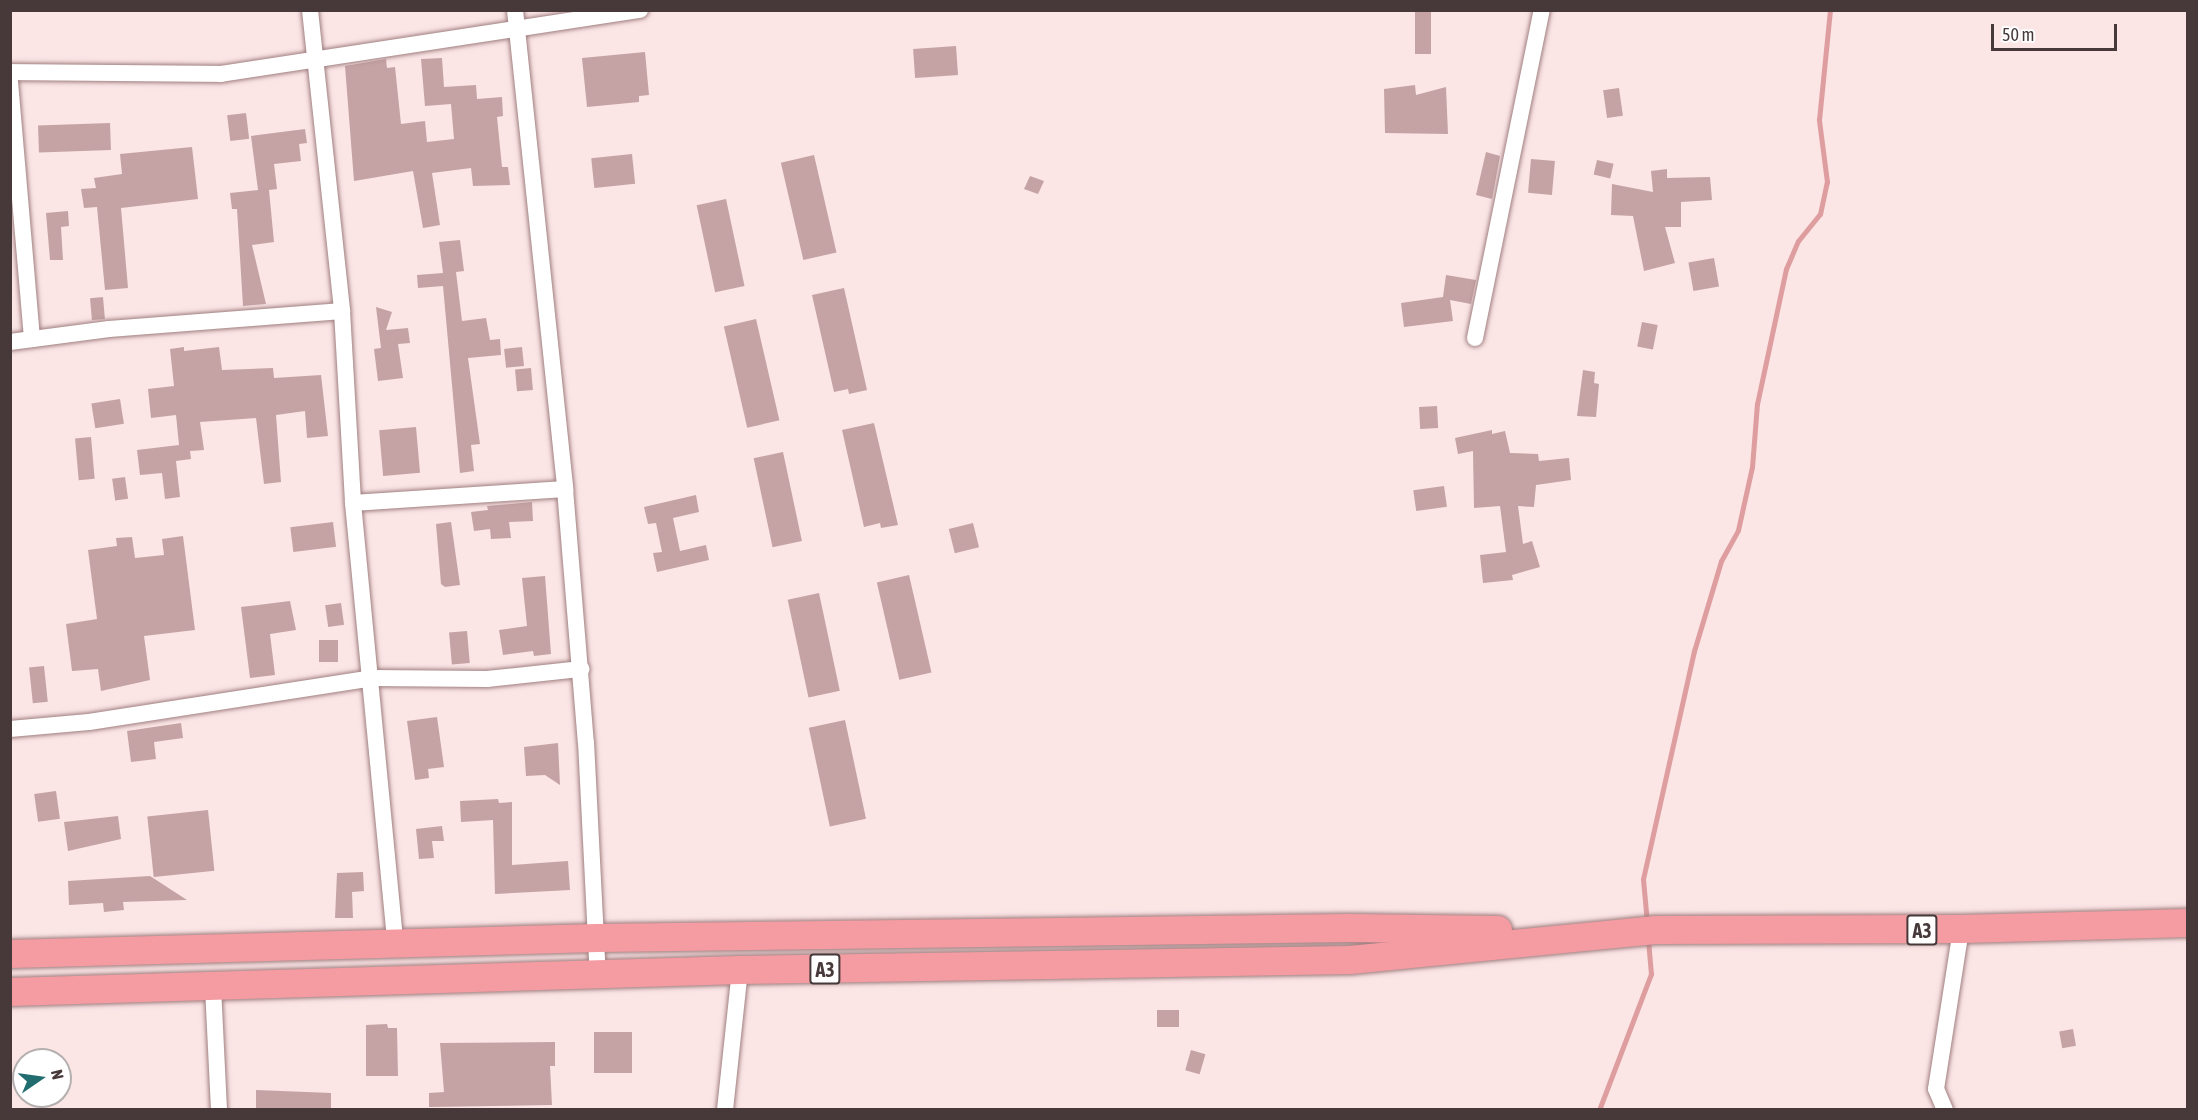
<!DOCTYPE html>
<style>
body{margin:0}
#map{position:relative;width:2198px;height:1120px;overflow:hidden;background:#fbe5e5;font-family:"Asap Condensed",sans-serif}
div>[style]{position:absolute}
.stream>*{height:5px;margin:-2.5px;padding:0 2.5px;transform-origin:2.5px;border-radius:2.5px;background:#de9d9f}
.building>*{inset:0;background:#c5a3a4;transform-origin:0 0}
.roads{filter:drop-shadow(0 0 2px #a07f80) drop-shadow(0 0 2px #a07f80)}
.minor>*{height:16px;margin:-8px;padding:0 8px;transform-origin:8px;border-radius:8px;background:#fff}
.trunk>*{height:28px;margin:-14px;padding:0 14px;transform-origin:14px;border-radius:14px;background:#f49ca2}
span{translate:-50% -50%;white-space:nowrap;text-align:center;line-height:1.15;-webkit-text-stroke:4.5px #fff;paint-order:stroke}
.shield-label span{padding:2px 4px;background:#fff;border:2px solid;border-radius:4px;-webkit-text-stroke-width:0}
.shield-label{font-size:20px;color:#473939;font-weight:700}
.frame{position:absolute;inset:0;border:12px solid #473939;pointer-events:none}
.north{position:absolute;left:12px;top:1048px;width:60px;height:60px;box-sizing:border-box;background:#fff;border:2px solid #b5b0b0;border-radius:50%;rotate:77deg;font-size:16px;font-weight:700;line-height:24px;text-align:center;color:#473939}
.north::after{content:'';display:block;margin:auto;width:21px;height:27px;background:#216d6f;clip-path:polygon(50% 0,100% 100%,50% 72%,0 100%)}
.scale{position:absolute;left:1991px;top:24px;width:126px;height:27px;box-sizing:border-box;border:3px solid #473939;border-top:0;padding-left:8px;font-size:18px;line-height:21px;white-space:nowrap;color:#473939;-webkit-text-stroke:4px #fff;paint-order:stroke}
</style>
<div id="map">
<div class="stream">
<i style="left:1647px;top:923px;width:44px;rotate:-95.2deg"></i>
<i style="left:1643px;top:879px;width:234px;rotate:-77.4deg"></i>
<i style="left:1694px;top:651px;width:94px;rotate:-73.3deg"></i>
<i style="left:1721px;top:561px;width:35px;rotate:-61deg"></i>
<i style="left:1738px;top:530px;width:65px;rotate:-77.5deg"></i>
<i style="left:1752px;top:467px;width:63px;rotate:-85.5deg"></i>
<i style="left:1757px;top:404px;width:138px;rotate:-77.9deg"></i>
<i style="left:1786px;top:269px;width:30px;rotate:-67deg"></i>
<i style="left:1798px;top:241px;width:35px;rotate:-51deg"></i>
<i style="left:1820px;top:214px;width:33px;rotate:-78deg"></i>
<i style="left:1827px;top:182px;width:63px;rotate:-97.4deg"></i>
<i style="left:1819px;top:120px;width:111px;rotate:-84.3deg"></i>
<i style="left:1599px;top:1110px;width:146px;rotate:-69.1deg"></i>
<i style="left:1651px;top:974px;width:36px;rotate:-95deg"></i>
</div>
<div class="building">
<i style="left:1415px;top:10px;width:16px;height:44px"></i>
<i style="left:956px;top:46px;width:29px;height:43px;rotate:86deg"></i>
<i style="clip-path:polygon(645px 52px,649px 95px,639px 96px,639px 102px,587px 107px,582px 58px)"></i>
<i style="clip-path:polygon(442px 58px,444px 87px,476px 85px,477px 99px,502px 97px,503px 116px,497px 117px,502px 167px,508px 167px,510px 185px,473px 186px,471px 168px,432px 173px,440px 225px,423px 228px,413px 171px,354px 181px,345px 66px,386px 59px,387px 68px,395px 67px,401px 124px,425px 121px,427px 142px,454px 139px,451px 104px,425px 106px,421px 59px)"></i>
<i style="clip-path:polygon(1415px 85px,1416px 95px,1446px 87px,1448px 134px,1385px 133px,1384px 89px)"></i>
<i style="left:1619px;top:88px;width:28px;height:16px;rotate:82deg"></i>
<i style="left:246px;top:113px;width:26px;height:19px;rotate:83deg"></i>
<i style="left:110px;top:123px;width:27px;height:72px;rotate:88deg"></i>
<i style="clip-path:polygon(305px 129px,307px 143px,299px 144px,301px 161px,274px 164px,277px 189px,269px 190px,274px 242px,252px 245px,266px 304px,243px 306px,237px 209px,232px 209px,230px 193px,258px 190px,251px 136px)"></i>
<i style="clip-path:polygon(192px 147px,198px 199px,121px 208px,128px 288px,105px 290px,97px 207px,84px 208px,81px 189px,96px 188px,94px 178px,122px 174px,120px 154px)"></i>
<i style="clip-path:polygon(1486px 152px,1500px 156px,1492px 199px,1476px 195px)"></i>
<i style="left:632px;top:154px;width:30px;height:41px;rotate:84deg"></i>
<i style="left:814px;top:155px;width:100px;height:34px;rotate:77deg"></i>
<i style="left:1531px;top:159px;width:24px;height:34px;rotate:5deg"></i>
<i style="left:1597px;top:160px;width:17px;height:15px;rotate:13deg"></i>
<i style="clip-path:polygon(1667px 169px,1667px 178px,1710px 177px,1712px 200px,1681px 202px,1681px 227px,1665px 227px,1675px 263px,1644px 271px,1633px 216px,1611px 215px,1612px 184px,1653px 192px,1651px 171px)"></i>
<i style="clip-path:polygon(1030px 176px,1044px 181px,1038px 194px,1024px 189px)"></i>
<i style="left:726px;top:199px;width:89px;height:30px;rotate:78deg"></i>
<i style="clip-path:polygon(68px 211px,69px 226px,61px 227px,63px 260px,50px 260px,46px 213px)"></i>
<i style="clip-path:polygon(460px 240px,464px 271px,456px 272px,462px 321px,486px 318px,490px 340px,500px 339px,501px 355px,468px 358px,480px 444px,471px 445px,474px 471px,460px 473px,443px 286px,418px 288px,417px 275px,443px 273px,439px 242px)"></i>
<i style="left:1714px;top:258px;width:29px;height:26px;rotate:80deg"></i>
<i style="clip-path:polygon(1446px 275px,1476px 280px,1471px 304px,1450px 300px,1453px 321px,1404px 327px,1401px 303px,1443px 297px)"></i>
<i style="clip-path:polygon(844px 288px,867px 390px,849px 394px,848px 389px,834px 392px,812px 295px)"></i>
<i style="left:103px;top:297px;width:22px;height:13px;rotate:85deg"></i>
<i style="clip-path:polygon(376px 307px,392px 312px,386px 330px,408px 328px,410px 343px,398px 344px,403px 378px,378px 381px,374px 349px,381px 348px)"></i>
<i style="left:756px;top:319px;width:104px;height:33px;rotate:77deg"></i>
<i style="left:1642px;top:322px;width:16px;height:25px;rotate:11deg"></i>
<i style="clip-path:polygon(184px 347px,184px 351px,219px 347px,222px 370px,273px 368px,274px 378px,321px 375px,328px 436px,307px 438px,305px 411px,276px 415px,281px 482px,264px 484px,256px 418px,200px 422px,204px 450px,190px 451px,191px 459px,176px 461px,180px 497px,165px 499px,162px 473px,140px 475px,137px 450px,179px 445px,176px 415px,151px 418px,148px 389px,174px 386px,170px 349px)"></i>
<i style="left:522px;top:347px;width:19px;height:18px;rotate:84deg"></i>
<i style="left:531px;top:368px;width:22px;height:16px;rotate:85deg"></i>
<i style="clip-path:polygon(1583px 370px,1595px 372px,1594px 383px,1599px 384px,1596px 417px,1577px 416px)"></i>
<i style="left:120px;top:399px;width:25px;height:29px;rotate:81deg"></i>
<i style="left:1437px;top:406px;width:22px;height:18px;rotate:87deg"></i>
<i style="clip-path:polygon(874px 423px,898px 525px,881px 528px,880px 523px,864px 527px,842px 430px)"></i>
<i style="left:416px;top:427px;width:46px;height:37px;rotate:85deg"></i>
<i style="clip-path:polygon(1492px 430px,1492px 434px,1505px 431px,1510px 453px,1538px 454px,1539px 461px,1569px 458px,1571px 480px,1536px 485px,1534px 507px,1518px 506px,1523px 544px,1532px 541px,1540px 567px,1512px 575px,1513px 580px,1483px 583px,1480px 555px,1506px 552px,1500px 506px,1474px 508px,1473px 451px,1458px 454px,1455px 438px)"></i>
<i style="left:91px;top:437px;width:42px;height:16px;rotate:85deg"></i>
<i style="left:783px;top:452px;width:91px;height:30px;rotate:78deg"></i>
<i style="left:125px;top:477px;width:22px;height:13px;rotate:82deg"></i>
<i style="left:1444px;top:486px;width:21px;height:31px;rotate:82deg"></i>
<i style="clip-path:polygon(696px 495px,699px 512px,673px 518px,680px 551px,706px 545px,709px 560px,657px 572px,653px 553px,662px 552px,656px 523px,648px 524px,644px 507px)"></i>
<i style="clip-path:polygon(532px 502px,533px 521px,509px 522px,511px 538px,491px 539px,490px 529px,474px 531px,471px 512px,488px 510px,487px 506px)"></i>
<i style="left:333px;top:522px;width:25px;height:43px;rotate:83deg"></i>
<i style="clip-path:polygon(451px 522px,460px 585px,445px 587px,441px 584px,436px 524px)"></i>
<i style="left:973px;top:523px;width:25px;height:25px;rotate:76deg"></i>
<i style="clip-path:polygon(183px 536px,195px 630px,144px 636px,150px 680px,101px 691px,98px 669px,72px 671px,66px 624px,97px 619px,88px 550px,117px 546px,116px 538px,132px 537px,135px 558px,164px 555px,162px 539px)"></i>
<i style="left:909px;top:575px;width:100px;height:33px;rotate:77deg"></i>
<i style="clip-path:polygon(545px 576px,551px 654px,534px 656px,533px 651px,503px 655px,499px 630px,527px 626px,522px 578px)"></i>
<i style="left:819px;top:593px;width:100px;height:32px;rotate:78deg"></i>
<i style="clip-path:polygon(290px 601px,296px 630px,270px 634px,275px 675px,250px 678px,241px 607px)"></i>
<i style="left:341px;top:603px;width:22px;height:16px;rotate:82deg"></i>
<i style="left:467px;top:631px;width:32px;height:18px;rotate:85deg"></i>
<i style="left:319px;top:640px;width:19px;height:22px"></i>
<i style="left:44px;top:666px;width:36px;height:15px;rotate:84deg"></i>
<i style="clip-path:polygon(437px 717px,444px 767px,428px 769px,429px 778px,415px 780px,407px 721px)"></i>
<i style="left:845px;top:720px;width:101px;height:37px;rotate:78deg"></i>
<i style="clip-path:polygon(181px 723px,183px 738px,154px 742px,156px 759px,131px 762px,127px 731px)"></i>
<i style="clip-path:polygon(558px 743px,560px 785px,545px 775px,526px 776px,524px 747px)"></i>
<i style="left:56px;top:791px;width:28px;height:22px;rotate:82deg"></i>
<i style="clip-path:polygon(498px 799px,499px 803px,512px 802px,512px 865px,568px 861px,570px 890px,495px 894px,493px 820px,461px 822px,460px 801px)"></i>
<i style="left:208px;top:810px;width:61px;height:61px;rotate:84deg"></i>
<i style="clip-path:polygon(118px 816px,121px 839px,68px 851px,64px 822px)"></i>
<i style="clip-path:polygon(442px 826px,444px 841px,432px 841px,434px 858px,419px 859px,416px 829px)"></i>
<i style="clip-path:polygon(363px 872px,364px 891px,352px 892px,353px 918px,335px 918px,337px 873px)"></i>
<i style="clip-path:polygon(150px 876px,187px 900px,123px 902px,124px 910px,104px 912px,103px 903px,69px 905px,68px 881px)"></i>
<i style="left:1157px;top:1010px;width:22px;height:17px"></i>
<i style="clip-path:polygon(387px 1024px,388px 1028px,397px 1028px,398px 1076px,366px 1076px,366px 1025px)"></i>
<i style="left:2073px;top:1029px;width:17px;height:14px;rotate:80deg"></i>
<i style="left:594px;top:1032px;width:38px;height:41px"></i>
<i style="clip-path:polygon(555px 1042px,555px 1066px,550px 1066px,552px 1105px,429px 1107px,429px 1093px,444px 1092px,440px 1043px)"></i>
<i style="left:1191px;top:1050px;width:15px;height:21px;rotate:16deg"></i>
<i style="clip-path:polygon(256px 1090px,331px 1093px,331px 1110px,256px 1110px)"></i>
</div>
<div class="roads">
<div class="minor">
<i style="left:310px;top:10px;width:303px;rotate:83.9deg"></i>
<i style="left:342px;top:311px;width:192px;rotate:86.7deg"></i>
<i style="left:353px;top:503px;width:441px;rotate:84.5deg"></i>
<i style="left:515px;top:10px;width:482px;rotate:84deg"></i>
<i style="left:565px;top:489px;width:254px;rotate:85.3deg"></i>
<i style="left:586px;top:742px;width:233px;rotate:87.1deg"></i>
<i style="left:10px;top:72px;width:211px;rotate:0.5deg"></i>
<i style="left:221px;top:74px;width:424px;rotate:-8.7deg"></i>
<i style="left:10px;top:82px;width:258px;rotate:85.1deg"></i>
<i style="left:1475px;top:338px;width:335px;rotate:-78.5deg"></i>
<i style="left:10px;top:342px;width:100px;rotate:-7.5deg"></i>
<i style="left:109px;top:329px;width:234px;rotate:-4.4deg"></i>
<i style="left:353px;top:503px;width:212px;rotate:-3.8deg"></i>
<i style="left:10px;top:729px;width:79px;rotate:-5.1deg"></i>
<i style="left:89px;top:722px;width:286px;rotate:-8.8deg"></i>
<i style="left:372px;top:678px;width:115px;rotate:0.5deg"></i>
<i style="left:487px;top:679px;width:95px;rotate:-6.1deg"></i>
<i style="left:213px;top:987px;width:123px;rotate:87.2deg"></i>
<i style="left:725px;top:1110px;width:141px;rotate:-83.9deg"></i>
<i style="left:1945px;top:1110px;width:23px;rotate:-113deg"></i>
<i style="left:1936px;top:1089px;width:162px;rotate:-81.1deg"></i>
</div>
<div class="trunk">
<i style="left:10px;top:954px;width:588px;rotate:-1.56deg"></i>
<i style="left:598px;top:938px;width:750px;rotate:-0.76deg"></i>
<i style="left:1348px;top:928px;width:150px;rotate:0.8deg"></i>
<i style="left:10px;top:992px;width:730px;rotate:-1.73deg"></i>
<i style="left:740px;top:970px;width:610px;rotate:-0.94deg"></i>
<i style="left:1350px;top:960px;width:307px;rotate:-5.6deg"></i>
<i style="left:1656px;top:930px;width:305px;rotate:-0.2deg"></i>
<i style="left:1961px;top:929px;width:227px;rotate:-1.5deg"></i>
</div>
</div>
<div class="shield-label">
<span style="left:1922px;top:930px">A3</span>
<span style="left:825px;top:969px">A3</span>
</div>
<div class="frame"></div>
<div class="north">N</div>
<div class="scale">50 m</div>
</div>
